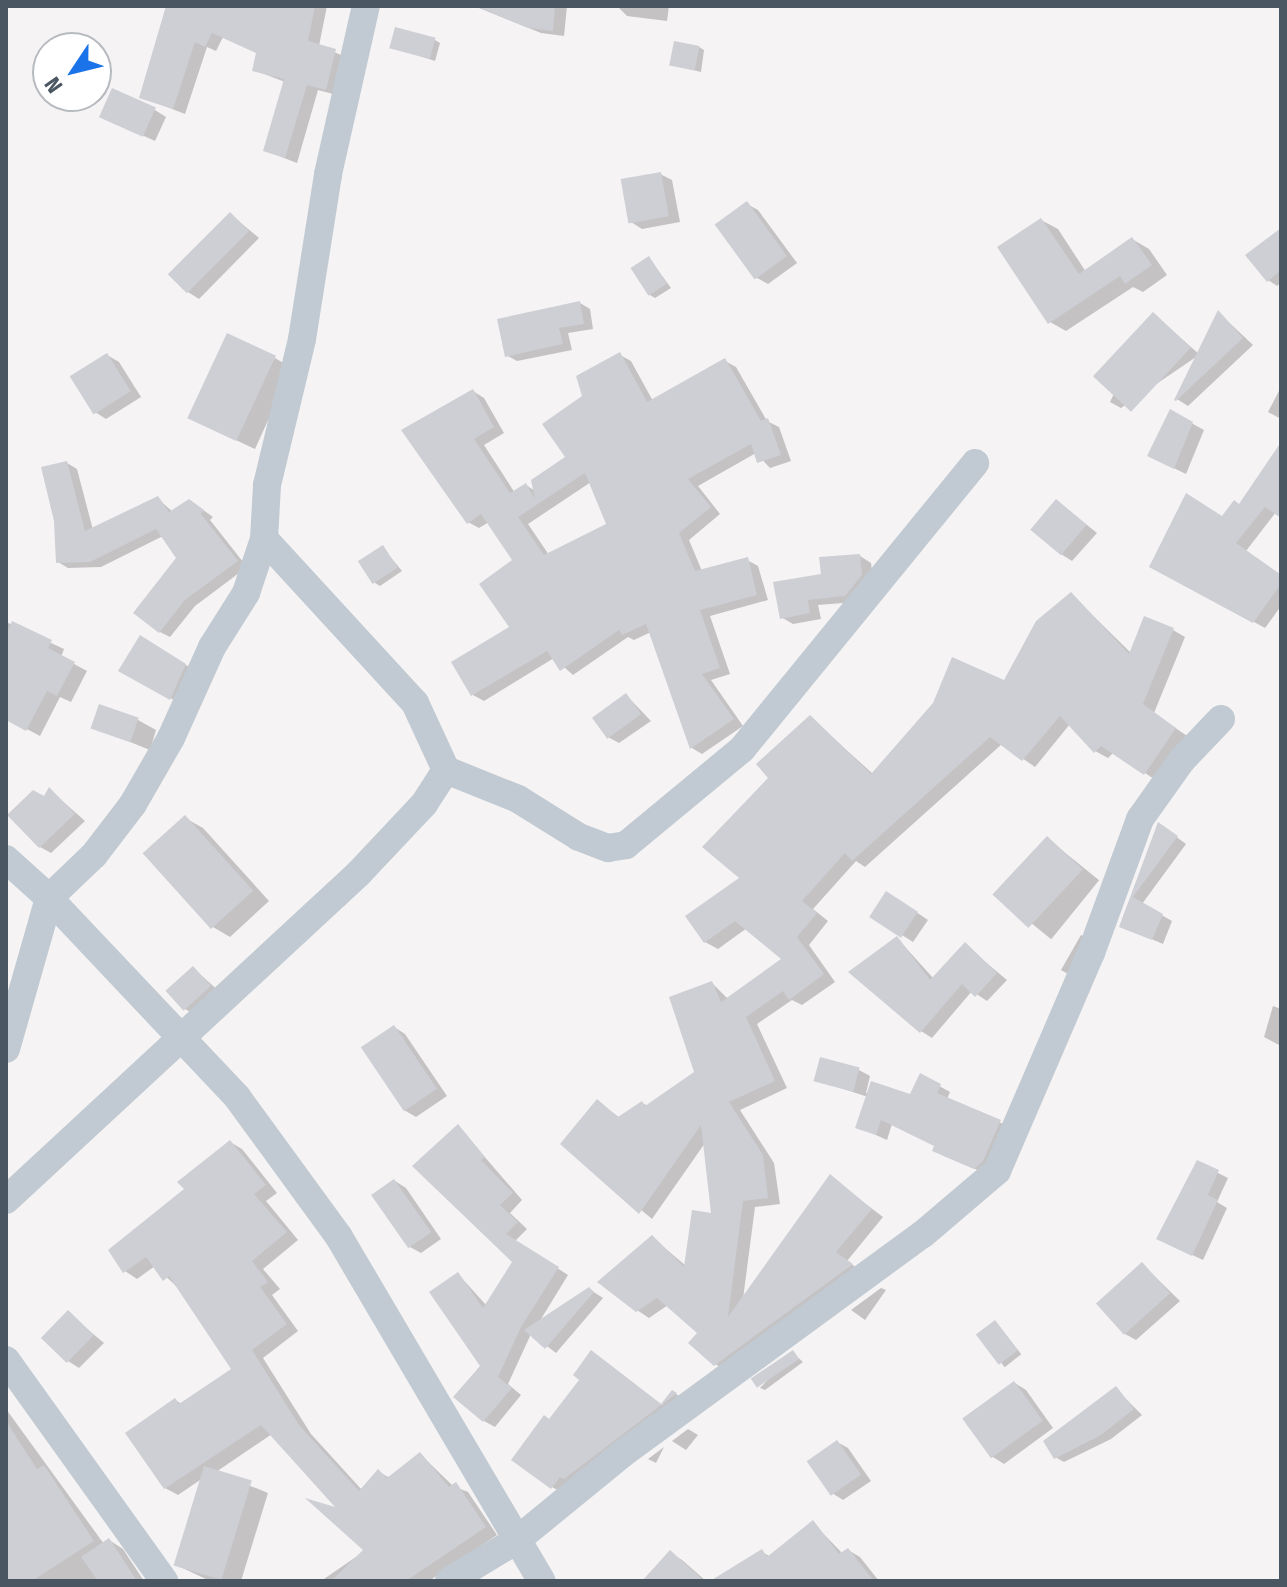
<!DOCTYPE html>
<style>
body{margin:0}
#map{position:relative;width:1287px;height:1587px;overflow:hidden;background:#f5f3f3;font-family:"Fira Sans Condensed",sans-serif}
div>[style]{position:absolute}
.shadow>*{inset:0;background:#0003;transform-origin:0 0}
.building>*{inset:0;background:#cdcfd5;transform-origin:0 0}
.minor>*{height:28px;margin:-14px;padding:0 14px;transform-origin:14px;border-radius:14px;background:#c1cad2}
span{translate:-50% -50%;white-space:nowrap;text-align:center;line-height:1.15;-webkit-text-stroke:7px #fff;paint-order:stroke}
.frame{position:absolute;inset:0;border:8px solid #4a5661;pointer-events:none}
.north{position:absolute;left:32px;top:32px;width:80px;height:80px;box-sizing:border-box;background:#fff;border:2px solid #b7bbc0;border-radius:50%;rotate:235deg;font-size:22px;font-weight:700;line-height:32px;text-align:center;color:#4a5661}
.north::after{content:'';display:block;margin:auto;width:28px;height:36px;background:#1a73e8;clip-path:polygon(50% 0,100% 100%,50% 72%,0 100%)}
</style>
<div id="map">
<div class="shadow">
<i style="clip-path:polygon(168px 6px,327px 6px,319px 46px,346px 57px,337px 95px,318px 90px,297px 163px,266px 151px,285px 82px,254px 70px,258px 53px,223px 37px,216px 51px,207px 47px,185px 114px,141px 97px)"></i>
<i style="clip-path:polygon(474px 6px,567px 6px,564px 36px,541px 33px)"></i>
<i style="clip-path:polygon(617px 6px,669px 6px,667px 21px,627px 16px)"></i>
<i style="clip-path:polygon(435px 40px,440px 43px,435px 61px,392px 47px)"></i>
<i style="clip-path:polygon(699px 47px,704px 50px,701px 72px,672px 65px)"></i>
<i style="clip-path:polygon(155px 110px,166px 117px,155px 141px,113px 122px)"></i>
<i style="clip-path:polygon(660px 174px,672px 180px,680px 222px,642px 229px,631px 222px)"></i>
<i style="clip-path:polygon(747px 204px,758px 210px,797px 263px,768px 284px,757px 278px)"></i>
<i style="clip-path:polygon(230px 214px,259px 238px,199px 299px,188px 292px)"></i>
<i style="clip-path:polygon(1041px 220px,1058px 229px,1086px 272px,1132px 239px,1149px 249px,1167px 275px,1143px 292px,1133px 287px,1066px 331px,1050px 322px)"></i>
<i style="clip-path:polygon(1281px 239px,1281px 283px,1277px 286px,1268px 280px)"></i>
<i style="clip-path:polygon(649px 258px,671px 288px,655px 298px,650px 295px)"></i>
<i style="clip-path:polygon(580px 303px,590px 309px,593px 329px,568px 333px,572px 350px,517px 361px,506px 355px)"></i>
<i style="clip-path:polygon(1219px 313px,1253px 345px,1188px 406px,1177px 399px,1199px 355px,1121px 408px,1110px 402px,1153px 314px,1199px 354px)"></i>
<i style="clip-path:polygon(107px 355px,119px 362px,141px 397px,106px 419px,95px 412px)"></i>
<i style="clip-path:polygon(evenodd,620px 355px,631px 361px,653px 401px,725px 361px,736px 367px,767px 421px,779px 427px,791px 461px,770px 468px,756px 453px,698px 486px,720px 514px,689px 540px,702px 571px,747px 560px,758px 566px,768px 600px,710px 616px,730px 674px,711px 680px,743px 726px,702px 754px,692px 748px,651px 632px,634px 640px,628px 637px,573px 675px,554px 658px,484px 701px,473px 695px,511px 628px,515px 561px,489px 522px,479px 528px,468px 522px,473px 391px,484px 398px,504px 433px,484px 445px,515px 493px,526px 485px,535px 491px,568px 457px,584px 397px,620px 355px,591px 482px,608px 525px,549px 555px,528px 524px,591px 482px)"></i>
<i style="clip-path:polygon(275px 358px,292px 368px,255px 449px,208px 427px)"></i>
<i style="clip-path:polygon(1281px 387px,1281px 419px,1268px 412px)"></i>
<i style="clip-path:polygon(1171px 412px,1204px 430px,1186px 474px,1161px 462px)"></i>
<i style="clip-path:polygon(67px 463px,77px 469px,93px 530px,157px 498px,173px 512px,199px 507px,213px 517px,210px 520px,247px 567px,195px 606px,170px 637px,160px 632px,136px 613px,178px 558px,163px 536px,101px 567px,68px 568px,58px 562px)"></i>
<i style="clip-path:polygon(1281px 469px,1281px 515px,1276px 512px,1246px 551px,1281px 575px,1281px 606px,1265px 628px,1152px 566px,1240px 506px)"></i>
<i style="clip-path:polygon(1057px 501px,1097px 533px,1072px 561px,1061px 554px)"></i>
<i style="clip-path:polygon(383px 548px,402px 571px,380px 586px,375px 583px)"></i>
<i style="clip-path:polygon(860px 556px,871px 563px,873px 581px,856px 602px,818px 605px,821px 619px,793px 624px,781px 617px,823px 576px)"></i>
<i style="clip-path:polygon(1071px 594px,1131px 653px,1173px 630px,1185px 637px,1154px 713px,1187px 736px,1157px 781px,1114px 752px,1108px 758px,1095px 751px,1070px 724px,1035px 767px,1002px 744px,865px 867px,856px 861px,813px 909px,828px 921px,809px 945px,835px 982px,802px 1005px,792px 1000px,757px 1024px,787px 1088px,740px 1110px,774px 1163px,780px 1204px,755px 1207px,743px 1299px,830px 1177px,883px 1217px,847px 1261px,863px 1272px,728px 1371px,715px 1364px,699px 1333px,668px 1305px,649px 1318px,637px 1310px,652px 1237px,686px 1266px,713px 1215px,705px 1143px,652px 1219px,562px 1144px,598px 1102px,620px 1118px,642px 1103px,648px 1106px,696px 1073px,712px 983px,728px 999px,784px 959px,747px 928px,718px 949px,705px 942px,742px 878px,771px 778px,810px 717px,873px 774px,1005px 683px)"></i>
<i style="clip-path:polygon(6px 622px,64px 649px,61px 657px,87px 671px,71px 702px,60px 697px,40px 736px,6px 718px)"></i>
<i style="clip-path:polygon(157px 647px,202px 675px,188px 708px,121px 670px)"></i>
<i style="clip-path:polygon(626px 695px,651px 721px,619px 743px,608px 737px)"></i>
<i style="clip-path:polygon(138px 720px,156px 730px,150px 750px,95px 728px)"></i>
<i style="clip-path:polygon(50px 790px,85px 821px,51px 853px,40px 847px)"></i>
<i style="clip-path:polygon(185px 818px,203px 828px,269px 901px,230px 937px,213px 927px)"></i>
<i style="clip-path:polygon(1160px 825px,1186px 844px,1142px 904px,1172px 921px,1163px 944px,1121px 926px)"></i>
<i style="left:1047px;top:838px;width:67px;height:76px;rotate:39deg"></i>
<i style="clip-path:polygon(898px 900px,928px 920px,913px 942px,872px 916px)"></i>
<i style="clip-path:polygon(1081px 935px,1091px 940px,1075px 978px,1061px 970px)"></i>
<i style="clip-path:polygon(897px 938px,934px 979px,965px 945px,1007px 980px,987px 1001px,972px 991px,932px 1038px,921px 1031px)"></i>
<i style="clip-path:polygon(193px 968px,221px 993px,196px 1015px,185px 1009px)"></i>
<i style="clip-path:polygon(1273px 1006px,1281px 1009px,1281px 1046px,1264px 1037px)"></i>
<i style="clip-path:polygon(394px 1027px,405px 1034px,447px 1096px,416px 1117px,404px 1110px)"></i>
<i style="clip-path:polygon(859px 1070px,870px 1076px,866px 1093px,911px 1097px,921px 1076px,950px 1092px,947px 1099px,1010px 1127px,985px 1173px,944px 1156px,936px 1146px,892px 1124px,887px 1140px,858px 1127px,868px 1097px,816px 1080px)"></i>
<i style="clip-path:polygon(458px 1126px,522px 1200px,510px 1213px,527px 1229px,515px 1241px,568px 1275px,538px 1324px,589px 1289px,603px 1298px,556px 1353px,531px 1334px,508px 1384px,521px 1395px,495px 1427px,484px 1421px,482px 1366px,458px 1274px,487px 1306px,515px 1261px)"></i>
<i style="clip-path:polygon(230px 1142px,242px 1149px,277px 1193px,266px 1201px,298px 1240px,263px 1269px,280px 1289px,272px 1295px,298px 1331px,263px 1358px,311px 1434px,362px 1490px,379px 1472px,390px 1478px,420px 1454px,453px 1486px,468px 1492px,497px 1535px,429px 1581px,321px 1581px,366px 1550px,341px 1511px,272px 1434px,216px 1472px,268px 1493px,241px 1581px,210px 1581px,176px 1565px,203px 1478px,178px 1495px,165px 1488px,175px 1400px,182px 1404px,234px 1369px,177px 1287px,155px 1266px,137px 1279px,125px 1271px)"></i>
<i style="clip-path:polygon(1198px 1163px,1228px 1178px,1217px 1202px,1227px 1208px,1203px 1260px,1169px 1244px)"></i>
<i style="clip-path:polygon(395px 1181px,406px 1188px,441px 1239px,421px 1253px,410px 1247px)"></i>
<i style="clip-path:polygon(1142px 1264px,1180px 1301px,1136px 1340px,1125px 1334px)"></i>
<i style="clip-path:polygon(881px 1288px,886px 1290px,865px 1320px,851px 1310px)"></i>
<i style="clip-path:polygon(68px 1313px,104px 1343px,79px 1368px,68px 1361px)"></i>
<i style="left:996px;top:1322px;width:41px;height:21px;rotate:52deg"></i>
<i style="clip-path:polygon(793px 1353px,803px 1362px,765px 1390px,760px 1388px)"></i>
<i style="clip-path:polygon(602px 1359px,662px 1405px,673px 1392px,685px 1400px,563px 1493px,552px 1487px,550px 1421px)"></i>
<i style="clip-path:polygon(1015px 1383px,1026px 1390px,1053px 1428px,1004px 1464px,993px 1457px)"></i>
<i style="clip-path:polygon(1116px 1389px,1142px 1415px,1111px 1439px,1064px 1462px,1055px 1457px)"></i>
<i style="clip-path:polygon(6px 1409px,104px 1544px,109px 1540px,123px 1549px,144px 1581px,11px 1581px,6px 1573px)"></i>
<i style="clip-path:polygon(688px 1429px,698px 1435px,686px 1450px,672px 1441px)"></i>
<i style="clip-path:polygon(837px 1442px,848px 1448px,871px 1481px,843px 1500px,832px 1493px)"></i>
<i style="clip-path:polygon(664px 1447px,656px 1463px,648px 1459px)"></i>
<i style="clip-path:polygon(813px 1523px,843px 1554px,848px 1550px,860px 1557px,879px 1581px,714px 1581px,762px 1552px,771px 1557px)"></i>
<i style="clip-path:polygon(670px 1553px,682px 1560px,706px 1581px,645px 1581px)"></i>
</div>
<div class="building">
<i style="clip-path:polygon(166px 6px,315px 6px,308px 41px,336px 49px,326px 90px,307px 85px,285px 158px,263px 151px,284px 79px,252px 71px,256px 53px,212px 33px,205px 47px,195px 42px,173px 109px,139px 98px)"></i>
<i style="clip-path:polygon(476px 6px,555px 6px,553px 31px,528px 28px)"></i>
<i style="left:395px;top:27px;width:42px;height:22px;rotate:15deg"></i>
<i style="left:674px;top:41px;width:26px;height:25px;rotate:11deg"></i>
<i style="left:112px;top:88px;width:48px;height:32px;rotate:24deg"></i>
<i style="left:661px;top:172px;width:45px;height:41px;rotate:80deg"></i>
<i style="left:747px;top:201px;width:68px;height:40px;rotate:54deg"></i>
<i style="left:230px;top:212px;width:27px;height:88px;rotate:45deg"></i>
<i style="clip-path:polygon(1041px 218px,1079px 274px,1132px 237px,1152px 265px,1125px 284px,1120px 276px,1048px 324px,997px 247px)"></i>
<i style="clip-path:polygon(1281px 228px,1281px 270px,1267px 282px,1245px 255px)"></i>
<i style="left:649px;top:256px;width:33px;height:22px;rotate:57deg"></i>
<i style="clip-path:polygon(580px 301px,584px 324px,559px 328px,563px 344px,505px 357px,497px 319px)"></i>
<i style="clip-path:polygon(1218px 310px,1243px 338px,1176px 401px,1174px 400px)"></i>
<i style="left:1153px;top:312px;width:52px;height:88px;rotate:43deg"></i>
<i style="left:227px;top:333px;width:54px;height:94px;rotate:25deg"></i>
<i style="clip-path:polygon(evenodd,620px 352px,647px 402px,725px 358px,761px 421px,768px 418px,781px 455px,757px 463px,751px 444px,688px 479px,711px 507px,679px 533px,695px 571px,748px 557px,757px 595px,700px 610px,720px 668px,702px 674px,734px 719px,690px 749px,646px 624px,622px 635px,619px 630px,560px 671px,547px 651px,471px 696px,451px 662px,509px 627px,479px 584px,512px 560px,481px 514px,467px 524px,401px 430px,473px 389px,494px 427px,474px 439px,510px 493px,526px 483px,535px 499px,531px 480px,565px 457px,542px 424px,582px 396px,576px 376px,620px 352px,585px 473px,606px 524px,544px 555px,518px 517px,585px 473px)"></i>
<i style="left:107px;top:353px;width:45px;height:44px;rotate:58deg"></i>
<i style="clip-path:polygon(1170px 409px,1193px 422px,1174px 469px,1147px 456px)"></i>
<i style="clip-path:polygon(1281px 442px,1281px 518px,1265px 507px,1236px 543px,1281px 575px,1281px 584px,1253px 623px,1149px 567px,1186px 493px,1222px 516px,1234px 500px,1239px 504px)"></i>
<i style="clip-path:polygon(67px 461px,85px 531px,158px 496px,169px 512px,189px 499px,204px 510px,201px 514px,238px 561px,185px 600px,159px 633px,133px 613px,176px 558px,156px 529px,90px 562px,56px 563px,54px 521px,41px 467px)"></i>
<i style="left:1056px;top:499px;width:40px;height:40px;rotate:40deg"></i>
<i style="left:383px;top:545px;width:27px;height:30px;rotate:57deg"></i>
<i style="clip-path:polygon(860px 554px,862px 575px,845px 596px,808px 600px,810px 613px,780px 619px,773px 582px,821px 574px,819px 557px)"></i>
<i style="clip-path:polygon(1071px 592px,1129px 654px,1144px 616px,1174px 628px,1143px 704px,1176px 728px,1144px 775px,1101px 746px,1094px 753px,1060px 716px,1022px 761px,990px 737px,852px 861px,845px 853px,802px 901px,817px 913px,797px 937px,824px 974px,789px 1000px,783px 991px,746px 1017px,775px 1081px,729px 1102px,763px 1155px,768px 1198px,743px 1201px,728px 1317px,830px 1174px,872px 1209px,836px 1252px,853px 1264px,714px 1366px,688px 1343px,697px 1333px,657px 1298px,636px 1312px,597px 1282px,652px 1235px,684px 1267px,692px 1210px,711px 1213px,701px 1125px,639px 1214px,560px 1144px,597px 1099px,618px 1117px,642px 1101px,645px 1106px,694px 1072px,669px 997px,712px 981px,721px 1002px,781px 959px,735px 921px,704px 943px,685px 916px,739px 878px,702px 847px,768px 778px,756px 764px,810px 715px,871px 774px,933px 703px,952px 657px,1004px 680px,1036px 621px)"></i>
<i style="clip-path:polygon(12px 621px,52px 640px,48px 648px,75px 662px,57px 696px,47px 691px,26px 731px,6px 720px,6px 635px)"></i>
<i style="clip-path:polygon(140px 635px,186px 664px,170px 700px,118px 671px)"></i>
<i style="left:626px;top:693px;width:26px;height:42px;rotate:54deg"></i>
<i style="left:99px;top:704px;width:42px;height:26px;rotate:19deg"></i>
<i style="clip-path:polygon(49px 787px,75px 814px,39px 848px,7px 815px,33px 790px,44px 796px)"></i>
<i style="left:185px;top:815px;width:102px;height:57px;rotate:48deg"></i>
<i style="clip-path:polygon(1158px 822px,1178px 836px,1133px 897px,1163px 914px,1152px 940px,1119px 927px)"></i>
<i style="left:1047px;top:836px;width:49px;height:80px;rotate:43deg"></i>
<i style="left:886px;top:891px;width:38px;height:31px;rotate:33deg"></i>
<i style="clip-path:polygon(897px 936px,930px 980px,965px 942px,997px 973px,975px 997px,962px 984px,920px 1033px,848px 972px)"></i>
<i style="left:193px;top:966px;width:27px;height:37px;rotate:48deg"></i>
<i style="left:394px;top:1025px;width:77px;height:40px;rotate:56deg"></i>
<i style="left:820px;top:1057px;width:41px;height:25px;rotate:15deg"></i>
<i style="clip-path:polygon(920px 1073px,941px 1084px,937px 1093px,1001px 1120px,983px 1161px,974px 1169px,932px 1151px,934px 1146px,881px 1120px,876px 1135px,855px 1128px,871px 1081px,910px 1094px)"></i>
<i style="clip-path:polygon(458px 1124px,485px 1157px,481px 1160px,513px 1193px,500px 1205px,518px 1222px,506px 1234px,559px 1267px,521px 1327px,498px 1377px,512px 1388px,483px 1422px,453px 1397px,480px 1366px,429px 1292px,458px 1272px,483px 1308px,512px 1262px,412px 1166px)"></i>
<i style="clip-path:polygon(230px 1140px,266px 1185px,254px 1194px,287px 1232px,252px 1261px,268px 1282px,260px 1287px,287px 1324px,252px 1350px,299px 1425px,359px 1491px,378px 1469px,387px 1478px,420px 1452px,449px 1487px,456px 1482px,486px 1527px,406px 1581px,331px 1581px,363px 1550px,305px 1498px,335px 1507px,261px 1425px,164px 1489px,125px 1433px,175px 1398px,179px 1404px,231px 1369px,169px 1276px,163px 1281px,146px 1257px,123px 1273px,108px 1250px,184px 1189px,177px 1182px)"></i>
<i style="clip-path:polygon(1197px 1160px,1219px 1170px,1208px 1195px,1218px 1200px,1192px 1256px,1156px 1239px)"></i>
<i style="left:394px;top:1179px;width:65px;height:28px;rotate:55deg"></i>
<i style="left:1142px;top:1262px;width:42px;height:62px;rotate:48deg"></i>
<i style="clip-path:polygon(589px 1287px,594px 1292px,545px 1349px,524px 1330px)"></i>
<i style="left:68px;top:1310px;width:36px;height:39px;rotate:44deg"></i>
<i style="left:995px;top:1320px;width:38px;height:24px;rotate:53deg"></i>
<i style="clip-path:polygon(591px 1350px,661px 1404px,672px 1390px,677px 1393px,564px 1479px,560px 1477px,551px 1489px,511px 1460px,544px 1415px,549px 1419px,579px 1380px,573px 1375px)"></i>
<i style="left:793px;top:1350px;width:11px;height:51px;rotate:56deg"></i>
<i style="left:1014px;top:1381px;width:49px;height:64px;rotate:54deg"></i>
<i style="clip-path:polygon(1116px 1386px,1134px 1409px,1101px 1435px,1054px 1459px,1043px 1441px)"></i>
<i style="clip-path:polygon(6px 1421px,37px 1469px,44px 1465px,94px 1541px,32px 1581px,6px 1581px)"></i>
<i style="left:837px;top:1440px;width:42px;height:37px;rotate:55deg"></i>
<i style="left:204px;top:1466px;width:50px;height:104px;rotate:17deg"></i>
<i style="clip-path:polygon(813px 1520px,839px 1554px,848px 1548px,874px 1581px,710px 1581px,762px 1549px,767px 1557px)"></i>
<i style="clip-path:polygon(109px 1538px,137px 1581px,98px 1581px,81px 1557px)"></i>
<i style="clip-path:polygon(670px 1550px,704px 1581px,642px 1581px)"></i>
</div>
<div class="minor">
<i style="left:446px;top:770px;width:78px;rotate:21.9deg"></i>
<i style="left:518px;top:799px;width:72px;rotate:31.9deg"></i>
<i style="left:579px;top:837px;width:31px;rotate:21deg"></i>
<i style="left:608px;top:848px;width:18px;rotate:-9deg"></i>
<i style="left:626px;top:845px;width:151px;rotate:-39.6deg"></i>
<i style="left:742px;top:749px;width:369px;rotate:-50.8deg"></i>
<i style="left:6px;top:859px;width:58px;rotate:42.2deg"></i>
<i style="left:49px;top:898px;width:62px;rotate:-43.7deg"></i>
<i style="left:94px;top:855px;width:64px;rotate:-52.6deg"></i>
<i style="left:133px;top:804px;width:76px;rotate:-60.1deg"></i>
<i style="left:171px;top:738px;width:100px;rotate:-65.7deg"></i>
<i style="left:212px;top:647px;width:64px;rotate:-57.8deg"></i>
<i style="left:246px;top:593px;width:57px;rotate:-71.6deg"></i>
<i style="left:264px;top:539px;width:54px;rotate:-86.8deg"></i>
<i style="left:267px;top:485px;width:150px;rotate:-76.5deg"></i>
<i style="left:302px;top:339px;width:167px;rotate:-81deg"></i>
<i style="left:328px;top:174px;width:172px;rotate:-77.3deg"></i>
<i style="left:49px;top:898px;width:274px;rotate:46.6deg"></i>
<i style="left:237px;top:1097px;width:173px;rotate:53.9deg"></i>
<i style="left:339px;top:1237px;width:399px;rotate:59.5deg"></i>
<i style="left:6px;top:1049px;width:157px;rotate:-74.1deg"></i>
<i style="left:6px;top:1200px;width:481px;rotate:-42.8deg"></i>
<i style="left:359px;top:873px;width:95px;rotate:-46.7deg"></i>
<i style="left:424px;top:804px;width:40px;rotate:-57.1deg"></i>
<i style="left:446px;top:770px;width:74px;rotate:-114.8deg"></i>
<i style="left:415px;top:703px;width:223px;rotate:-132.6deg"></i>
<i style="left:6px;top:1360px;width:272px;rotate:54.4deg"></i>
<i style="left:449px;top:1581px;width:79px;rotate:-31.1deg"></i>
<i style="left:517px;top:1540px;width:136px;rotate:-39.3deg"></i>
<i style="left:622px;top:1454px;width:373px;rotate:-36.2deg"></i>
<i style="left:923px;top:1234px;width:97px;rotate:-40.4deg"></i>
<i style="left:997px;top:1171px;width:237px;rotate:-66.7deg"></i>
<i style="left:1091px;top:953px;width:143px;rotate:-69.9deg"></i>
<i style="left:1140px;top:819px;width:71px;rotate:-54.7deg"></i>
<i style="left:1181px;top:761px;width:58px;rotate:-46.4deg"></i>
</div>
<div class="frame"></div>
<div class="north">N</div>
</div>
